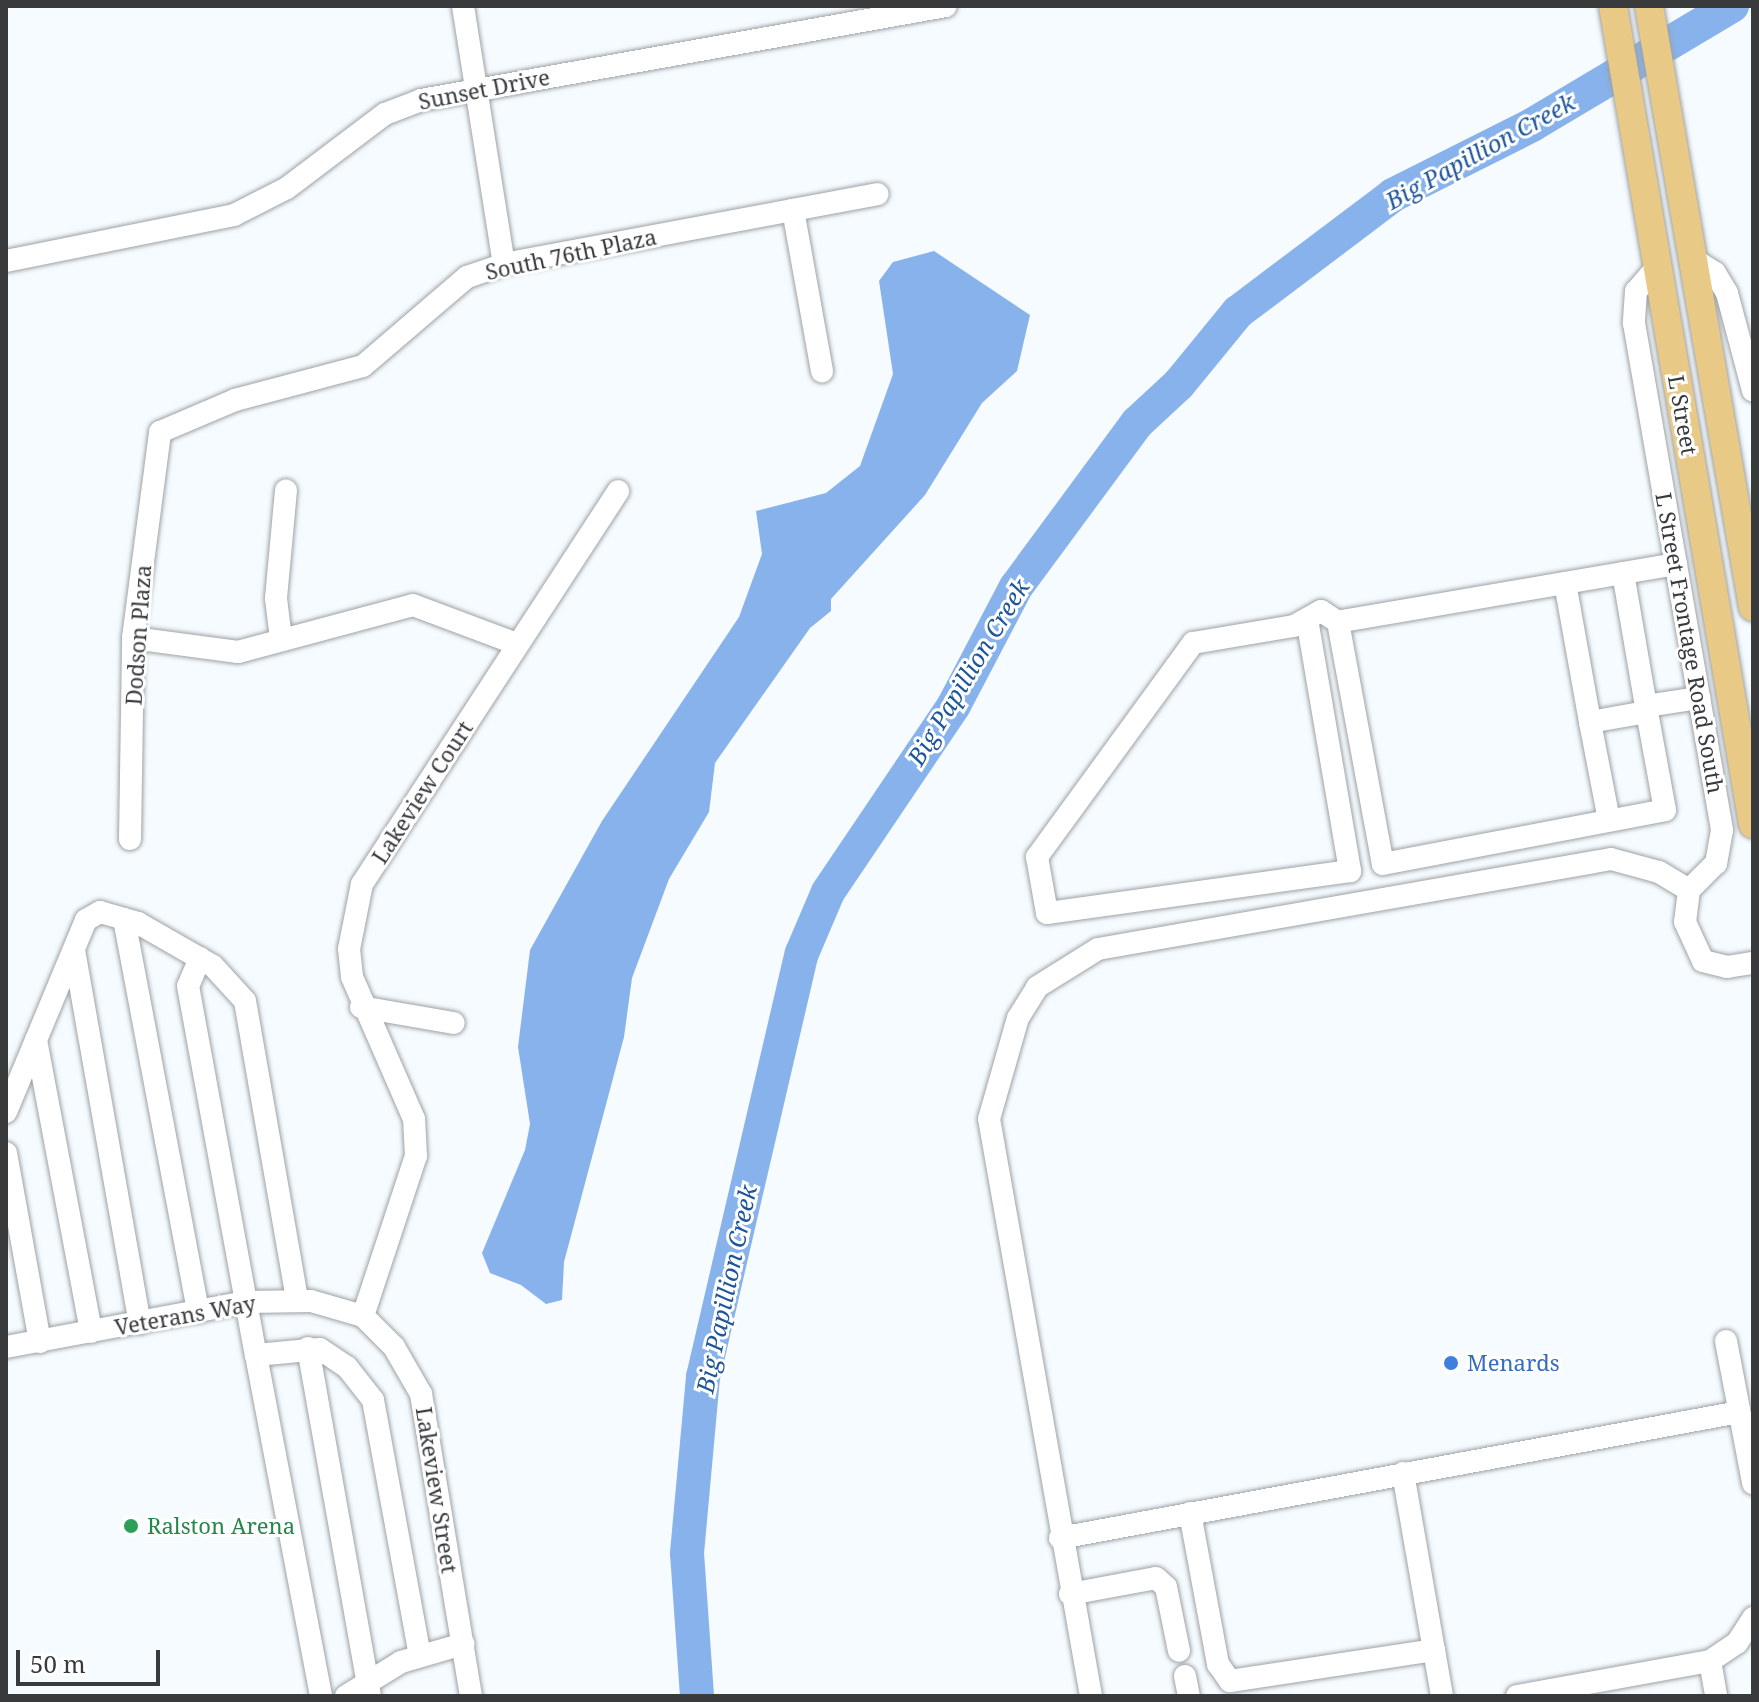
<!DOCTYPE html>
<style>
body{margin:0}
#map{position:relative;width:1759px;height:1702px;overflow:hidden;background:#f6fbff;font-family:"Noto Serif",serif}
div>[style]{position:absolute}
.water>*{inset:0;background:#87b2eb}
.river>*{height:34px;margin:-17px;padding:0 17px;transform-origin:17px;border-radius:17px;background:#87b2eb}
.roads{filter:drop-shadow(0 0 2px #9da2a5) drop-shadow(0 0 2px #9da2a5)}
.minor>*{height:22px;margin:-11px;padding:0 11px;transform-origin:11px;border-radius:11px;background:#fff}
.major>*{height:28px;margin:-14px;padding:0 14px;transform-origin:14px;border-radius:14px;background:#e9c986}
.dots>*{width:22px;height:22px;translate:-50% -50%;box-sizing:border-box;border:4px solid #fff;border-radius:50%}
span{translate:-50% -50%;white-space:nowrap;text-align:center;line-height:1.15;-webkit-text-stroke:6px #fff;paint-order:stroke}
.street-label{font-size:22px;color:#383a3c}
.shop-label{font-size:22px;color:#366cbe}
.left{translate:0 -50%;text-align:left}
.leisure-label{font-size:22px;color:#27864d}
.water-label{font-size:24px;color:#1e569a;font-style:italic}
.frame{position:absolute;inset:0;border:8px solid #383a3c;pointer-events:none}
.scale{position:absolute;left:16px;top:1650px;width:144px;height:36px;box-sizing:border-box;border:4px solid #383a3c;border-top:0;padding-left:10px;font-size:24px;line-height:28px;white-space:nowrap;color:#383a3c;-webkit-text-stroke:6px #fff;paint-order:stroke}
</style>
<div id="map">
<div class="water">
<i style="clip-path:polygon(934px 251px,1030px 315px,1017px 371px,982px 403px,925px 495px,831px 599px,831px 611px,810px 628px,715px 763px,709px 812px,669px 879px,632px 978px,624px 1037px,564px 1262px,562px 1300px,546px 1304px,521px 1285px,490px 1273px,482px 1253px,525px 1150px,530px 1124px,518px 1047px,530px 950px,602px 821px,739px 617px,762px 554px,756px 511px,826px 493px,860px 466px,893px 374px,879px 281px,893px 262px)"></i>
</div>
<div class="river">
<i style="left:697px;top:1696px;width:143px;rotate:-94deg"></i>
<i style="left:687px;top:1553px;width:177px;rotate:-84.8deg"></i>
<i style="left:703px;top:1377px;width:435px;rotate:-76.9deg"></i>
<i style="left:802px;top:953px;width:66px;rotate:-66.9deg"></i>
<i style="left:828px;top:892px;width:225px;rotate:-56deg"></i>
<i style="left:954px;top:705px;width:133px;rotate:-62.3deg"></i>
<i style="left:1016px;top:587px;width:204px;rotate:-53.6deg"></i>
<i style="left:1137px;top:423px;width:57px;rotate:-42.9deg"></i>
<i style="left:1179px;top:384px;width:93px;rotate:-50.7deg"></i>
<i style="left:1238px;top:312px;width:194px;rotate:-37deg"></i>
<i style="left:1393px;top:195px;width:156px;rotate:-26.7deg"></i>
<i style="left:1532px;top:125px;width:233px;rotate:-30.8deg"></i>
</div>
<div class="roads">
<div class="minor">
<i style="left:463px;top:6px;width:261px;rotate:81deg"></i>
<i style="left:793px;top:210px;width:164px;rotate:79.8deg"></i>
<i style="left:1693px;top:259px;width:26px;rotate:32deg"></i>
<i style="left:1715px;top:273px;width:23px;rotate:59deg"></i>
<i style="left:1727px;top:293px;width:101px;rotate:75.1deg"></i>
<i style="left:6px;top:261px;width:233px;rotate:-11.4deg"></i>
<i style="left:234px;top:215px;width:59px;rotate:-27deg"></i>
<i style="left:287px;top:188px;width:123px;rotate:-37.1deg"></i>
<i style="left:385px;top:114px;width:39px;rotate:-21deg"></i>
<i style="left:421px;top:100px;width:533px;rotate:-10.15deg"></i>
<i style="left:1658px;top:266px;width:33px;rotate:131deg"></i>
<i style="left:1636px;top:291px;width:32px;rotate:94deg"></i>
<i style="left:1634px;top:323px;width:515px;rotate:80.15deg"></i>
<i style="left:1722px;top:830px;width:34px;rotate:100deg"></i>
<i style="left:1716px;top:863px;width:38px;rotate:135deg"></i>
<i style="left:1689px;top:890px;width:32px;rotate:97deg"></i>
<i style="left:1685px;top:922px;width:43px;rotate:65.2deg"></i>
<i style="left:1703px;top:961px;width:25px;rotate:14deg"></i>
<i style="left:1727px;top:967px;width:26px;rotate:-9deg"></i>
<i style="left:1676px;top:564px;width:343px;rotate:170.3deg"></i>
<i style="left:1338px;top:622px;width:246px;rotate:79.5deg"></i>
<i style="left:1383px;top:864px;width:287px;rotate:-10.8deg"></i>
<i style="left:1665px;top:810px;width:106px;rotate:-100.4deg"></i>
<i style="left:1646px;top:706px;width:54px;rotate:-8.6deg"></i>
<i style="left:1623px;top:573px;width:135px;rotate:80.2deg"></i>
<i style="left:1565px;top:583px;width:141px;rotate:79.8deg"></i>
<i style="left:1307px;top:619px;width:256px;rotate:80.3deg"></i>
<i style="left:1350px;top:871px;width:306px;rotate:172.1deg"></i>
<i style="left:1047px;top:913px;width:57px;rotate:-100.1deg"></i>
<i style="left:1037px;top:857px;width:265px;rotate:-53.9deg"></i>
<i style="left:1193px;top:643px;width:102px;rotate:-9.6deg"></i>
<i style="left:1294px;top:626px;width:31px;rotate:-29deg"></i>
<i style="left:1321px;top:611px;width:20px;rotate:33deg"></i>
<i style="left:133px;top:638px;width:106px;rotate:7.6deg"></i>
<i style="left:238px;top:652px;width:181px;rotate:-15deg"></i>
<i style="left:413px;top:605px;width:111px;rotate:20.6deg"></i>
<i style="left:281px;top:639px;width:41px;rotate:-97deg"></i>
<i style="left:276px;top:598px;width:108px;rotate:-84.7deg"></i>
<i style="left:1609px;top:820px;width:100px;rotate:-101deg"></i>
<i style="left:1590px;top:722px;width:58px;rotate:-10deg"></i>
<i style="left:130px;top:839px;width:201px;rotate:-89.1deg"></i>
<i style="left:133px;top:638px;width:208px;rotate:-82.5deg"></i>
<i style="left:160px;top:432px;width:82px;rotate:-23.1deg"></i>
<i style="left:235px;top:400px;width:132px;rotate:-14.9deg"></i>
<i style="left:363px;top:366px;width:137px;rotate:-40.6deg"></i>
<i style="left:467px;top:277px;width:39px;rotate:-19deg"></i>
<i style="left:504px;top:264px;width:380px;rotate:-10.6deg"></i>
<i style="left:124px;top:919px;width:400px;rotate:79.3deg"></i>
<i style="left:74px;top:950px;width:379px;rotate:80deg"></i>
<i style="left:200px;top:958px;width:30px;rotate:113deg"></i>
<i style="left:188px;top:986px;width:375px;rotate:79.6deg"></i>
<i style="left:256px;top:1355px;width:64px;rotate:-5.4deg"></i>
<i style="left:320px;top:1349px;width:32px;rotate:34deg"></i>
<i style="left:347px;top:1367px;width:42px;rotate:51.8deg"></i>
<i style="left:373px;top:1400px;width:260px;rotate:79.6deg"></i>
<i style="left:361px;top:1007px;width:94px;rotate:9.8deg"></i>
<i style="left:36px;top:1040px;width:297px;rotate:79.3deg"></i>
<i style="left:6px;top:1112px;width:208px;rotate:-67.4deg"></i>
<i style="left:86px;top:920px;width:16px;rotate:-30deg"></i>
<i style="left:100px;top:912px;width:40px;rotate:16deg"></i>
<i style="left:138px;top:923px;width:86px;rotate:29.8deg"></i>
<i style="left:213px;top:966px;width:47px;rotate:47.6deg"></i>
<i style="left:245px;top:1001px;width:303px;rotate:80.1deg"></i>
<i style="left:6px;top:1153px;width:192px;rotate:79.8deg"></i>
<i style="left:363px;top:1316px;width:169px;rotate:-71.7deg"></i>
<i style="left:416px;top:1156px;width:37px;rotate:-93deg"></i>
<i style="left:414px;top:1119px;width:155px;rotate:-113.6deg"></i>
<i style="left:352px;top:977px;width:28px;rotate:-96deg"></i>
<i style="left:349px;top:949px;width:66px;rotate:-78.7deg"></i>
<i style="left:362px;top:884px;width:469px;rotate:-56.9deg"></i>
<i style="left:1726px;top:1341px;width:145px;rotate:79.2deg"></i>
<i style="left:6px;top:1347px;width:245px;rotate:-10.6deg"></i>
<i style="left:247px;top:1302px;width:64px;rotate:-0.9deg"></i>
<i style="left:311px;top:1301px;width:54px;rotate:16.1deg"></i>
<i style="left:363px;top:1316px;width:44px;rotate:45deg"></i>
<i style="left:394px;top:1347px;width:54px;rotate:60.1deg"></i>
<i style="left:421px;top:1394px;width:306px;rotate:80.6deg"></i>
<i style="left:308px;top:1348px;width:353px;rotate:79.9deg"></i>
<i style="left:256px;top:1355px;width:347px;rotate:79.2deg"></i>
<i style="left:1403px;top:1473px;width:180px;rotate:80.1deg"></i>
<i style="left:1190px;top:1513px;width:154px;rotate:79.5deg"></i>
<i style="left:1218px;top:1664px;width:21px;rotate:55deg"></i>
<i style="left:1230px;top:1681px;width:206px;rotate:-8.6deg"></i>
<i style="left:1434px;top:1650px;width:47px;rotate:80.1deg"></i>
<i style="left:1060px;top:1538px;width:691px;rotate:-10.51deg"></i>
<i style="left:1070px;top:1594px;width:87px;rotate:-10.5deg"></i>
<i style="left:1156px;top:1578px;width:13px;rotate:42deg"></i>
<i style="left:1166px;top:1587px;width:65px;rotate:78.5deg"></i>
<i style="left:1710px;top:1661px;width:36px;rotate:80deg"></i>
<i style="left:1185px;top:1676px;width:20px;rotate:79deg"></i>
<i style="left:346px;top:1696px;width:65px;rotate:-31.7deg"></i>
<i style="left:401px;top:1662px;width:65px;rotate:-16.2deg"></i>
<i style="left:1091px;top:1696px;width:586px;rotate:-100.02deg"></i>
<i style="left:989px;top:1119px;width:105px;rotate:-74deg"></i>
<i style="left:1018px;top:1018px;width:36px;rotate:-58deg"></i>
<i style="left:1037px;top:987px;width:72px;rotate:-31.9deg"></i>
<i style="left:1098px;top:949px;width:521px;rotate:-9.95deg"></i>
<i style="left:1611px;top:859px;width:50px;rotate:15.2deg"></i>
<i style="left:1659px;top:872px;width:35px;rotate:31deg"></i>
<i style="left:1517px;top:1696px;width:196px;rotate:-10.3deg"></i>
<i style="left:1710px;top:1661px;width:32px;rotate:-34deg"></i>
<i style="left:1737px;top:1643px;width:30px;rotate:-57deg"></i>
</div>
<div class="major">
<i style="left:1613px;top:6px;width:830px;rotate:80.29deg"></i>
<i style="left:1649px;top:6px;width:610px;rotate:80.18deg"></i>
</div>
</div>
<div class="dots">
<i style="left:1451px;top:1363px;background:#3f7fe0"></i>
<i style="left:131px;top:1526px;background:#2e9e5b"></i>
</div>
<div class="street-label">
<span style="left:484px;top:89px;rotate:-11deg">Sunset Drive</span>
<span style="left:571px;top:254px;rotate:-12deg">South 76th Plaza</span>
<span style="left:1683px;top:415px;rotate:80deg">L Street</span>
<span style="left:138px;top:635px;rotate:-86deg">Dodson Plaza</span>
<span style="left:1690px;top:643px;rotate:80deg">L Street Frontage Road South</span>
<span style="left:422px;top:792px;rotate:-57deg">Lakeview Court</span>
<span style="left:185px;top:1315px;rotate:-10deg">Veterans Way</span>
<span style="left:437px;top:1490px;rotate:81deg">Lakeview Street</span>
</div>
<div class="shop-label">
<span class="left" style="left:1467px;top:1363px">Menards</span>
</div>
<div class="leisure-label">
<span class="left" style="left:147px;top:1526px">Ralston Arena</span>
</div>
<div class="water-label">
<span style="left:1480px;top:151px;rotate:-29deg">Big Papillion Creek</span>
<span style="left:968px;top:672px;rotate:-59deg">Big Papillion Creek</span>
<span style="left:726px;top:1289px;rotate:-78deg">Big Papillion Creek</span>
</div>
<div class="frame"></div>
<div class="scale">50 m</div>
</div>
